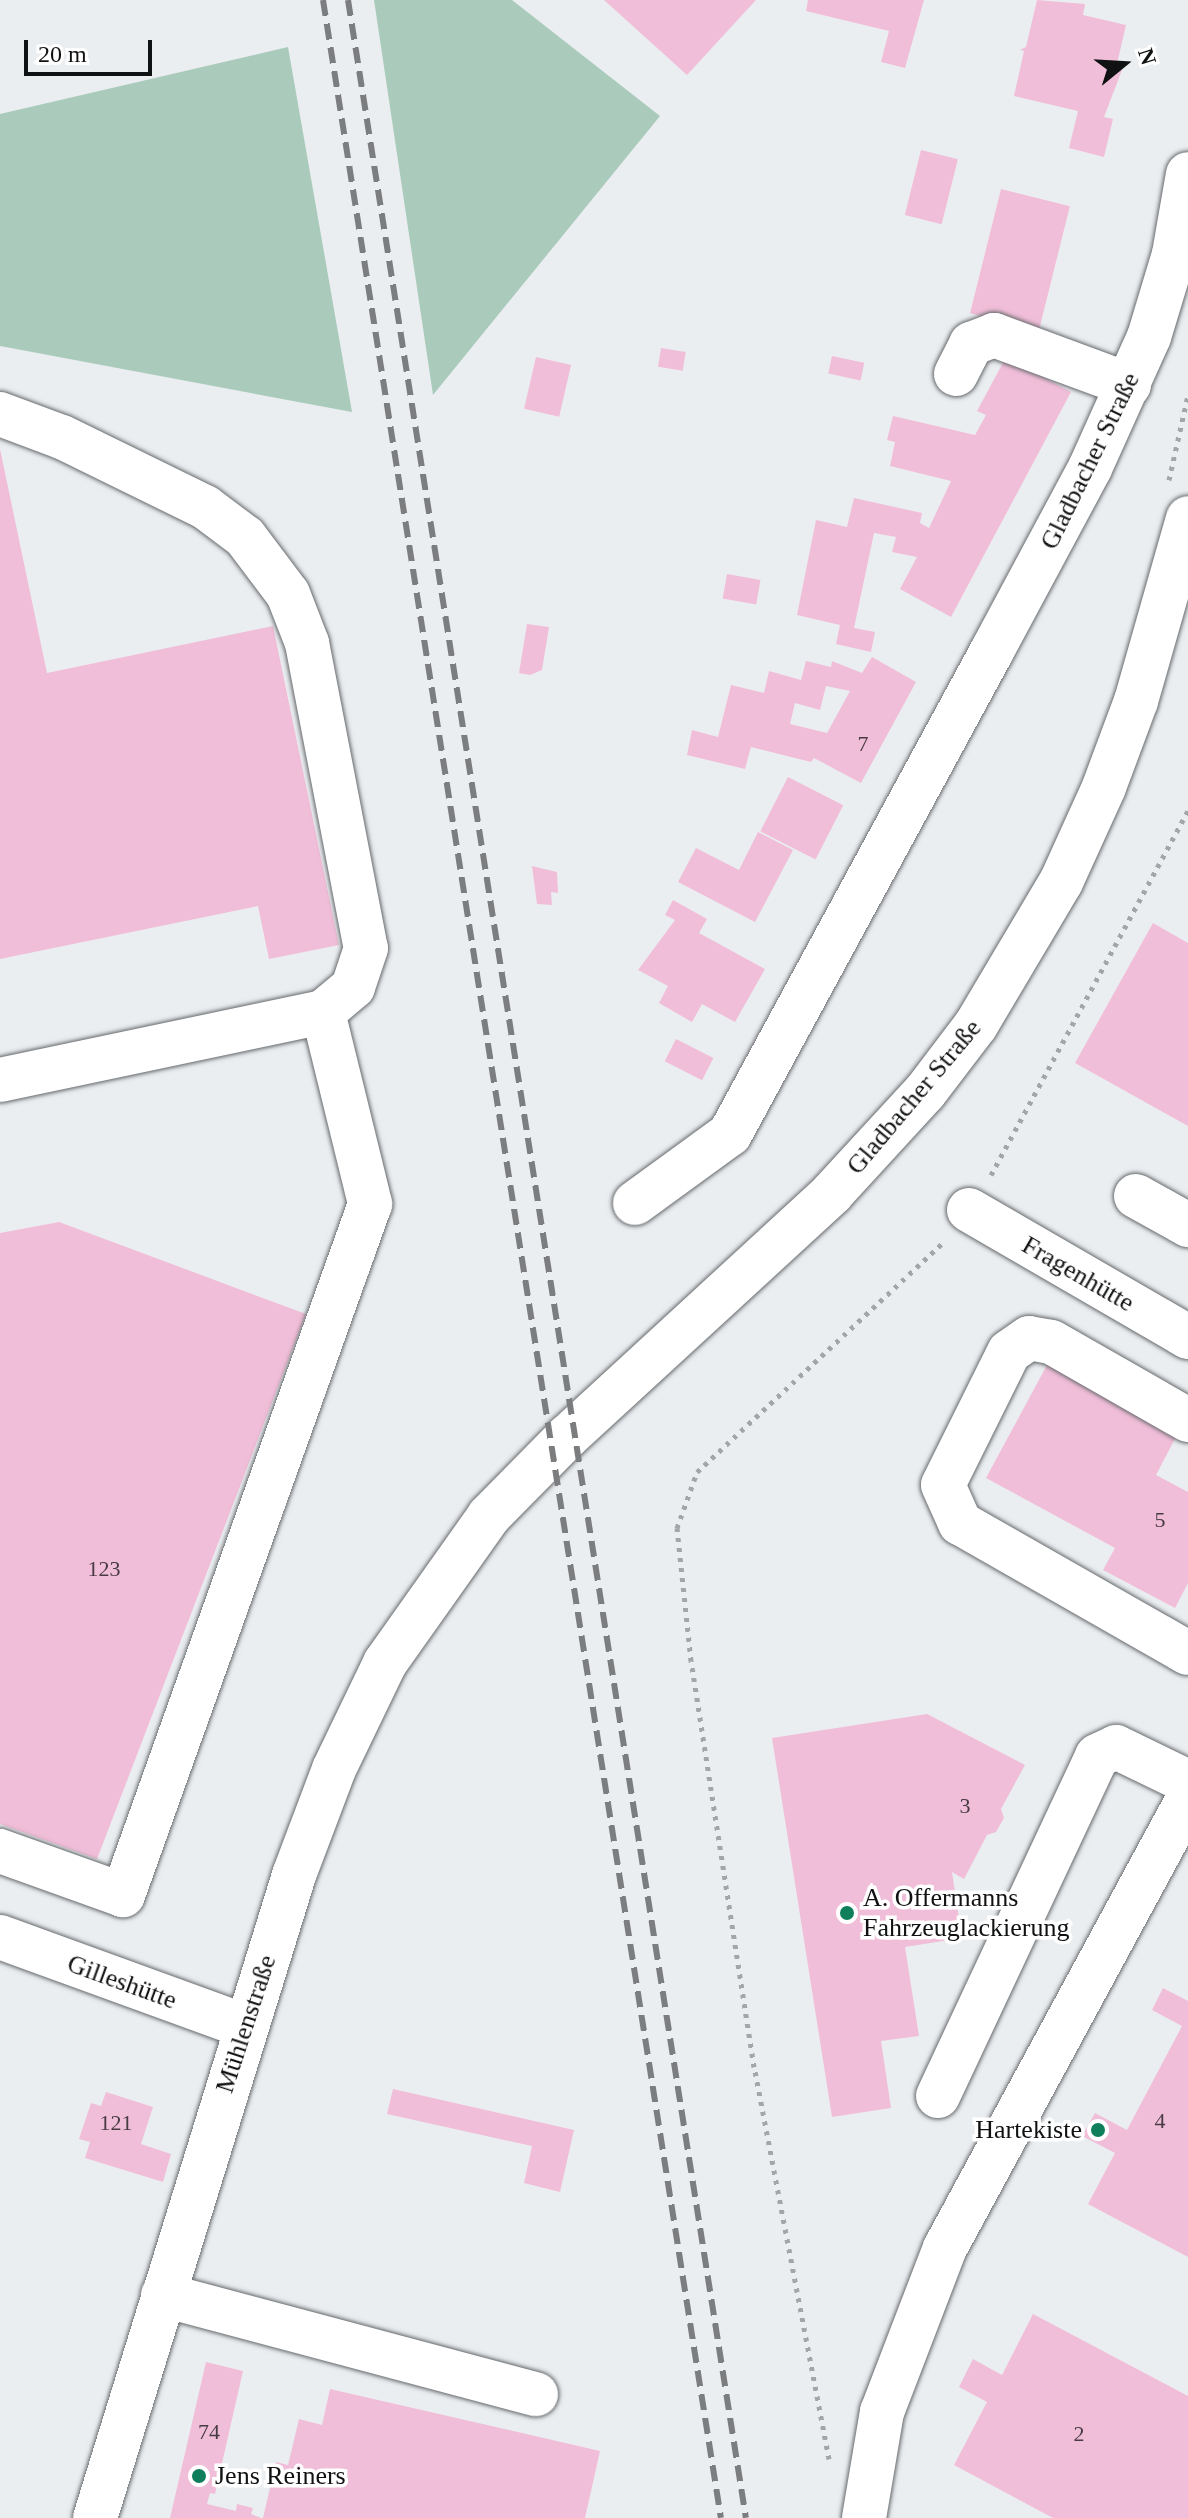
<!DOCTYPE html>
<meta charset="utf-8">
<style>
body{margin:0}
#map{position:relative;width:1188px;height:2518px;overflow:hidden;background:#ebeef1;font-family:"Times New Roman",serif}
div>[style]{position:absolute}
.green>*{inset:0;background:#aacbbb}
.building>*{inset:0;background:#f1bed9;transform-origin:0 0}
.path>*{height:5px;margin-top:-2.5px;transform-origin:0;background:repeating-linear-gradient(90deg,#a3a6a8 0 4px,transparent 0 10px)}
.roads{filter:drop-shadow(0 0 2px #676a6d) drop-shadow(0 0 2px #676a6d)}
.minor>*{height:44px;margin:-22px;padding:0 22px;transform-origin:22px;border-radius:22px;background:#fff}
.rail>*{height:6px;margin-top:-3px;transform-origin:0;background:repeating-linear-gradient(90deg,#7b7d7f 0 16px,transparent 0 24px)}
.dots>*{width:22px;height:22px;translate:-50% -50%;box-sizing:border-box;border:4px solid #fff;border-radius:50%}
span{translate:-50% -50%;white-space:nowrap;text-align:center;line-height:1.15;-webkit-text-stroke:7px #fff;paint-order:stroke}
.number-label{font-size:22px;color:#483c44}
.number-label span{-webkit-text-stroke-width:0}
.street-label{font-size:26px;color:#101112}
.poi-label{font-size:26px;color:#101112}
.left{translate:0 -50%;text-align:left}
.right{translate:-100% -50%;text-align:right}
.north{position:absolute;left:1084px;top:24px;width:80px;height:80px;-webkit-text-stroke:6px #fff;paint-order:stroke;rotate:72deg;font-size:22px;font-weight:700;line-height:32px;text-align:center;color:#101112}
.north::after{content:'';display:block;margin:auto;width:28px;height:36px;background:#101112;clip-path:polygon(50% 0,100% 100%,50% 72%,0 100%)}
.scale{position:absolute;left:24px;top:40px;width:128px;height:36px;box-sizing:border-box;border:4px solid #101112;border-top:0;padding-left:10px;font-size:24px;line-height:28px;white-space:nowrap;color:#101112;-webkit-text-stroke:6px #fff;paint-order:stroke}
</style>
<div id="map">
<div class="green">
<i style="clip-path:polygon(374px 0,512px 0,660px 116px,433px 395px)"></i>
<i style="clip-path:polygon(288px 47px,352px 412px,0 346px,0 114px)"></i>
</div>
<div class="building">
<i style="clip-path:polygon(604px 0,756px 0,687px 75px)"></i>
<i style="clip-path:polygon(808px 0,924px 0,905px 68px,881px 62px,889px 31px,806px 11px)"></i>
<i style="clip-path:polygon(1037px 0,1085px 4px,1083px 15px,1126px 25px,1116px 68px,1122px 70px,1104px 117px,1113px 119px,1104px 157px,1069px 148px,1078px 111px,1014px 96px,1024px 51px,1020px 50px,1026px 47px)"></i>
<i style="left:921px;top:150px;width:38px;height:67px;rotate:14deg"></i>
<i style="left:1001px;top:189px;width:71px;height:128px;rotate:14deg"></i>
<i style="left:661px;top:348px;width:25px;height:19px;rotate:9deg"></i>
<i style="left:832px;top:356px;width:33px;height:18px;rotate:12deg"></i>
<i style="left:536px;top:357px;width:36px;height:53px;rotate:13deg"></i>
<i style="clip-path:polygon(1006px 357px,1071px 392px,951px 617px,900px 589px,917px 557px,892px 552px,896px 537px,874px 533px,854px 628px,875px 632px,871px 652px,836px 644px,840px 625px,797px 615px,816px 520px,847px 527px,854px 498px,922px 513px,920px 523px,929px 528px,951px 481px,890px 466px,895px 442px,887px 440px,893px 416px,975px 435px,986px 415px,977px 411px)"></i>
<i style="clip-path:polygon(0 449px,47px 673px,273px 626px,339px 945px,269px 959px,258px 906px,0 959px)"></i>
<i style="left:727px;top:574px;width:34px;height:25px;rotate:10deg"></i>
<i style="clip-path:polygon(527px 624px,549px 627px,542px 670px,530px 675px,519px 673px)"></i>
<i style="clip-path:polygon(evenodd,872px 657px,916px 682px,861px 783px,814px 758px,811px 762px,751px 747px,745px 769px,687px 755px,692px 730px,718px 737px,731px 685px,764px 693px,769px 671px,801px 680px,806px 661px,831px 667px,832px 661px,862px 673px,872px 657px,826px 686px,850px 691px,827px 733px,790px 724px,795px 703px,820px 710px,826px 686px)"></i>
<i style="left:788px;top:777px;width:62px;height:61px;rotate:27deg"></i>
<i style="clip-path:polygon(758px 832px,793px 850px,755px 922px,678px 882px,696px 848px,739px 870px)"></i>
<i style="clip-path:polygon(532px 866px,557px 872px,558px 893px,551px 892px,552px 905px,537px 904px)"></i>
<i style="clip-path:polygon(673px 900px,707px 919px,699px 933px,765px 969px,735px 1022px,702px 1004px,692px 1022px,659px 1003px,668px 986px,638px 970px,675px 920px,665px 915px)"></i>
<i style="clip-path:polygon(1153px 923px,1188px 943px,1188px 1126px,1075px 1063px)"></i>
<i style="left:676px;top:1039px;width:42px;height:25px;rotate:27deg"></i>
<i style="clip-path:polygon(59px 1222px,306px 1314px,97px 1859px,0 1824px,0 1233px)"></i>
<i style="clip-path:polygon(1047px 1365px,1177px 1435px,1156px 1475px,1188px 1492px,1188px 1583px,1175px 1608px,1103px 1570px,1115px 1548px,986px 1478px)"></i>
<i style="clip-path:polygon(927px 1714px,1025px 1765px,1001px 1809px,1004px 1818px,996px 1832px,987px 1835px,964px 1879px,952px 1872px,962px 1938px,905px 1947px,919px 2036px,881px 2041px,891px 2108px,832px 2117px,772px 1738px)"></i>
<i style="clip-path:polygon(1163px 1988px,1188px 2001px,1188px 2257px,1088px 2204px,1115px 2153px,1082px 2136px,1095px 2113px,1127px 2130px,1182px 2026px,1152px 2010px)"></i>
<i style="clip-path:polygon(393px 2089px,574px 2130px,560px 2192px,524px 2183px,532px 2146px,387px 2114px)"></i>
<i style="clip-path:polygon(106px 2092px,153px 2107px,141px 2144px,171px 2154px,163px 2182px,85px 2158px,90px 2142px,79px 2139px,91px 2103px,101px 2106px)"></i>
<i style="clip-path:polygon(1033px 2314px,1188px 2396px,1188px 2518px,1053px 2518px,954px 2465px,987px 2402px,959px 2387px,973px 2359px,1002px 2375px)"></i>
<i style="clip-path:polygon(206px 2362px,243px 2371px,215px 2494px,210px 2493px,207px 2504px,236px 2511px,237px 2504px,253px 2508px,251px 2514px,261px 2518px,170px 2518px)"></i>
<i style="clip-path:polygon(330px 2389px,600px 2451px,585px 2518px,263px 2518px,276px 2462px,288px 2465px,299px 2419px,322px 2425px)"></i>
</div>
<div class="path">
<i style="left:1169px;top:480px;width:87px;rotate:-77.4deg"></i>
<i style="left:991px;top:1175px;width:415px;rotate:-61.6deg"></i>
<i style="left:829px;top:2459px;width:399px;rotate:-100.8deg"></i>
<i style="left:754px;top:2067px;width:411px;rotate:-98.8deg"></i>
<i style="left:691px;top:1661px;width:134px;rotate:-96deg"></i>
<i style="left:677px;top:1528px;width:59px;rotate:-70.3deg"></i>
<i style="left:697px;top:1472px;width:338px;rotate:-43deg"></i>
</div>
<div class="roads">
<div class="minor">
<i style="left:956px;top:374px;width:34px;rotate:-63deg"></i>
<i style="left:971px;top:344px;width:25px;rotate:-21deg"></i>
<i style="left:994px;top:335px;width:144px;rotate:20.3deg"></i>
<i style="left:0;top:414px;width:66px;rotate:20.4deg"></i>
<i style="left:62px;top:437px;width:159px;rotate:26.1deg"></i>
<i style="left:205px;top:507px;width:50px;rotate:36.9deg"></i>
<i style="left:245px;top:537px;width:71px;rotate:53deg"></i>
<i style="left:288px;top:594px;width:53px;rotate:68.8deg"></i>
<i style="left:307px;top:643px;width:311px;rotate:79.1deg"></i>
<i style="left:366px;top:948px;width:41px;rotate:108.4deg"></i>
<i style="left:353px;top:987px;width:39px;rotate:140deg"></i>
<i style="left:0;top:1080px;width:330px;rotate:-11.9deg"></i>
<i style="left:323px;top:1012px;width:198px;rotate:76.2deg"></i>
<i style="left:370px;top:1204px;width:734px;rotate:109.67deg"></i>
<i style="left:123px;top:1895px;width:131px;rotate:-160.3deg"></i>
<i style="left:1136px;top:1196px;width:60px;rotate:29.1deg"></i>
<i style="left:635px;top:1203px;width:117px;rotate:-36deg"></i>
<i style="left:730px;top:1134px;width:552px;rotate:-61.53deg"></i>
<i style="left:993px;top:649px;width:205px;rotate:-61.8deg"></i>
<i style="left:1090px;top:468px;width:144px;rotate:-65.8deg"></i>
<i style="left:1149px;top:337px;width:87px;rotate:-73.2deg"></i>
<i style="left:1174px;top:254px;width:81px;rotate:-80.1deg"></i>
<i style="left:969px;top:1210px;width:253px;rotate:30.1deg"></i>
<i style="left:1188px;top:1420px;width:158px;rotate:-150.3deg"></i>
<i style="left:1051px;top:1342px;width:22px;rotate:-170deg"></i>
<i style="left:1029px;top:1338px;width:24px;rotate:145deg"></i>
<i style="left:1009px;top:1352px;width:148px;rotate:116.4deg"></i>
<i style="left:943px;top:1485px;width:42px;rotate:65.9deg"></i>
<i style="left:960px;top:1523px;width:262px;rotate:29.7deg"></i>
<i style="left:0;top:1937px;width:261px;rotate:20deg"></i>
<i style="left:938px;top:2096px;width:375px;rotate:-64.9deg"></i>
<i style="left:1097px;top:1756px;width:21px;rotate:-25deg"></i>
<i style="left:1116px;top:1747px;width:80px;rotate:25.9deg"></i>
<i style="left:163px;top:2295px;width:386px;rotate:14.9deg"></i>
<i style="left:95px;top:2518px;width:673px;rotate:-72.8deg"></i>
<i style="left:294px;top:1875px;width:113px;rotate:-69.3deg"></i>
<i style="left:334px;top:1769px;width:118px;rotate:-64.3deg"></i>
<i style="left:385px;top:1663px;width:180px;rotate:-54.7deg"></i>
<i style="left:489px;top:1516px;width:111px;rotate:-45.4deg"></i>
<i style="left:567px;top:1437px;width:360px;rotate:-42.6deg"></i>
<i style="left:832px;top:1193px;width:137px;rotate:-47.4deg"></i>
<i style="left:925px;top:1092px;width:84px;rotate:-52.7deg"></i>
<i style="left:976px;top:1025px;width:166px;rotate:-59.3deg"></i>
<i style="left:1061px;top:882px;width:104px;rotate:-65.6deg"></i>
<i style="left:1104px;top:787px;width:92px;rotate:-69.6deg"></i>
<i style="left:1136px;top:701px;width:190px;rotate:-74.1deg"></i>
<i style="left:864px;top:2518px;width:108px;rotate:-80.4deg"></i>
<i style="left:882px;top:2412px;width:176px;rotate:-69deg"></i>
<i style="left:945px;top:2248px;width:511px;rotate:-61.58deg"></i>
</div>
</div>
<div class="rail">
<i style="left:323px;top:0;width:2549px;rotate:81.02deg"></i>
<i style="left:348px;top:0;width:2549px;rotate:81.02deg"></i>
</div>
<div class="dots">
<i style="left:847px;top:1913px;background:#0e7e5b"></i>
<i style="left:1098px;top:2130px;background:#0e7e5b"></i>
<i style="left:199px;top:2476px;background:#0e7e5b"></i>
</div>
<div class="number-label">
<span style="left:863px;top:744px">7</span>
<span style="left:1160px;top:1520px">5</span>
<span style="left:104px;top:1569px">123</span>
<span style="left:965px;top:1806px">3</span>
<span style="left:1160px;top:2121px">4</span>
<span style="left:116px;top:2123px">121</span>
<span style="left:209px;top:2432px">74</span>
<span style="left:1079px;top:2434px">2</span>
</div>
<div class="street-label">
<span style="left:1090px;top:461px;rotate:-64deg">Gladbacher Straße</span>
<span style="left:914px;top:1097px;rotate:-50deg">Gladbacher Straße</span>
<span style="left:1078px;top:1274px;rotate:30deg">Fragenhütte</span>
<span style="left:122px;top:1982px;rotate:20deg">Gilleshütte</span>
<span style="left:246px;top:2024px;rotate:-72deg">Mühlenstraße</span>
</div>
<div class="poi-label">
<span class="left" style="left:863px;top:1913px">A. Offermanns<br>Fahrzeuglackierung</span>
<span class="right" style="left:1082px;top:2130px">Hartekiste</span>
<span class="left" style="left:215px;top:2476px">Jens Reiners</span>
</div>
<div class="north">N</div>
<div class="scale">20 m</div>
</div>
